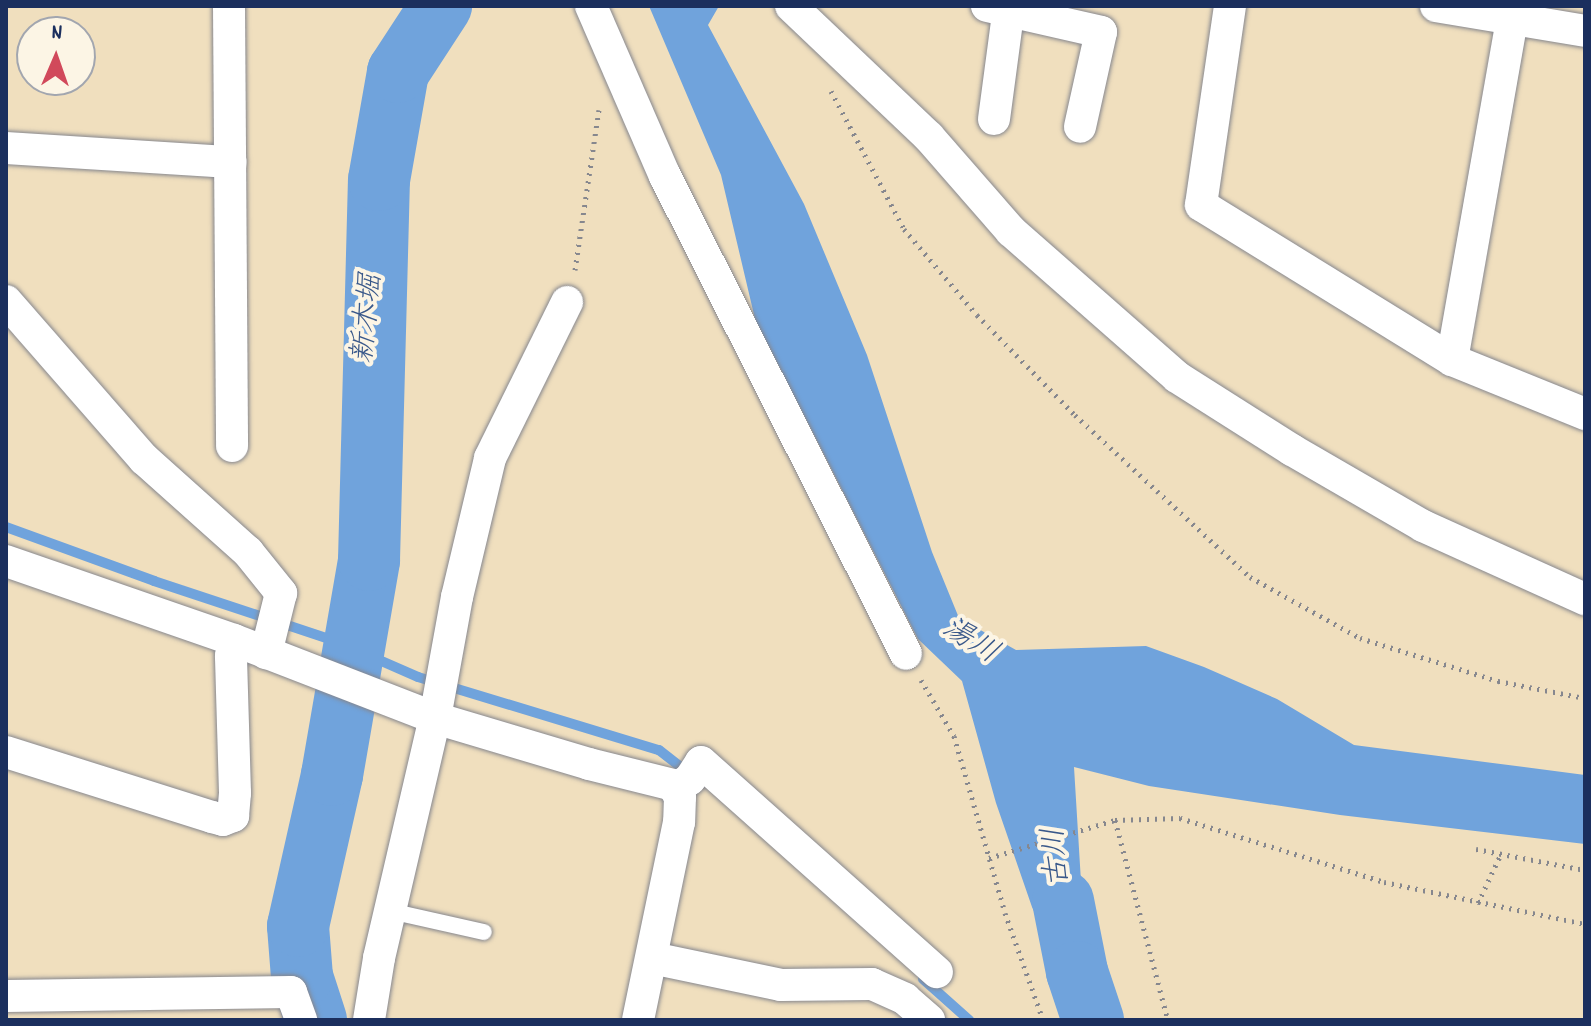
<!DOCTYPE html>
<meta charset="utf-8">
<style>
body{margin:0}
#map{position:relative;width:1591px;height:1026px;overflow:hidden;background:#f0dfbe;font-family:Dekko,"Klee One",sans-serif}
div>[style]{position:absolute}
.water>*{inset:0;background:#70a3dc}
.stream>*{height:10px;margin:-5px;padding:0 5px;transform-origin:5px;border-radius:5px;background:#70a3dc}
.river>*{height:62px;margin:-31px;padding:0 31px;transform-origin:31px;border-radius:31px;background:#70a3dc}
.path>*{height:5px;margin-top:-2.5px;transform-origin:0;background:repeating-linear-gradient(90deg,#86878e 0 2px,transparent 0 8px)}
.roads{filter:drop-shadow(0 0 2px #86878e) drop-shadow(0 0 2px #86878e)}
.lane>*{height:16px;margin:-8px;padding:0 8px;transform-origin:8px;border-radius:8px;background:#fff}
.street>*{height:32px;margin:-16px;padding:0 16px;transform-origin:16px;border-radius:16px;background:#fff}
span{translate:-50% -50%;white-space:nowrap;text-align:center;line-height:1.15;-webkit-text-stroke:8px #fcf5e5;paint-order:stroke}
.water-label{font-size:30px;color:#39588a;font-style:italic}
.frame{position:absolute;inset:0;border:8px solid #1b2f5e;pointer-events:none}
.north{position:absolute;left:16px;top:16px;width:80px;height:80px;box-sizing:border-box;background:#fcf5e5;border:2px solid #a2a6af;border-radius:50%;rotate:2deg;font-size:22px;font-weight:700;line-height:32px;text-align:center;color:#1b2f5e}
.north::after{content:'';display:block;margin:auto;width:28px;height:36px;background:#d1495b;clip-path:polygon(50% 0,100% 100%,50% 72%,0 100%)}
</style>
<div id="map">
<div class="water">
<i style="clip-path:polygon(649px 6px,719px 6px,708px 25px,804px 204px,867px 355px,932px 552px,959px 618px,1016px 650px,1146px 646px,1204px 667px,1277px 699px,1354px 745px,1585px 775px,1585px 844px,1340px 815px,1149px 786px,1074px 767px,1082px 898px,1081px 1009px,1032px 907px,996px 803px,962px 681px,918px 639px,755px 319px,721px 175px)"></i>
</div>
<div class="stream">
<i style="left:6px;top:527px;width:158px;rotate:20deg"></i>
<i style="left:154px;top:581px;width:194px;rotate:18.3deg"></i>
<i style="left:338px;top:642px;width:87px;rotate:23.6deg"></i>
<i style="left:418px;top:677px;width:252px;rotate:16.9deg"></i>
<i style="left:659px;top:750px;width:37px;rotate:38deg"></i>
<i style="left:923px;top:979px;width:62px;rotate:41.7deg"></i>
</div>
<div class="river">
<i style="left:1063px;top:901px;width:72px;rotate:78.8deg"></i>
<i style="left:1077px;top:972px;width:51px;rotate:71.6deg"></i>
<i style="left:316px;top:1020px;width:45px;rotate:-108deg"></i>
<i style="left:302px;top:977px;width:51px;rotate:-94.5deg"></i>
<i style="left:298px;top:926px;width:155px;rotate:-77.3deg"></i>
<i style="left:332px;top:775px;width:218px;rotate:-80.2deg"></i>
<i style="left:369px;top:560px;width:380px;rotate:-88.5deg"></i>
<i style="left:379px;top:180px;width:110px;rotate:-80deg"></i>
<i style="left:398px;top:72px;width:79px;rotate:-56.9deg"></i>
</div>
<div class="path">
<i style="left:831px;top:91px;width:156px;rotate:62.1deg"></i>
<i style="left:904px;top:229px;width:113px;rotate:49.7deg"></i>
<i style="left:977px;top:315px;width:140px;rotate:45.6deg"></i>
<i style="left:1075px;top:415px;width:238px;rotate:42.8deg"></i>
<i style="left:1250px;top:577px;width:126px;rotate:29deg"></i>
<i style="left:1360px;top:638px;width:145px;rotate:17.3deg"></i>
<i style="left:1498px;top:681px;width:89px;rotate:11.1deg"></i>
<i style="left:575px;top:270px;width:162px;rotate:-81.5deg"></i>
<i style="left:921px;top:680px;width:65px;rotate:59.5deg"></i>
<i style="left:954px;top:736px;width:184px;rotate:73.9deg"></i>
<i style="left:1005px;top:913px;width:114px;rotate:70.4deg"></i>
<i style="left:1115px;top:820px;width:207px;rotate:75.2deg"></i>
<i style="left:1476px;top:849px;width:111px;rotate:10.9deg"></i>
<i style="left:989px;top:858px;width:132px;rotate:-16.8deg"></i>
<i style="left:1115px;top:820px;width:65px;rotate:-1.8deg"></i>
<i style="left:1180px;top:818px;width:214px;rotate:17.4deg"></i>
<i style="left:1384px;top:882px;width:205px;rotate:11.8deg"></i>
<i style="left:1478px;top:903px;width:54px;rotate:-64.9deg"></i>
</div>
<div class="roads">
<div class="lane">
<i style="left:390px;top:911px;width:96px;rotate:12.6deg"></i>
</div>
<div class="street">
<i style="left:229px;top:6px;width:440px;rotate:89.6deg"></i>
<i style="left:591px;top:6px;width:185px;rotate:66.5deg"></i>
<i style="left:665px;top:176px;width:535px;rotate:63.24deg"></i>
<i style="left:791px;top:6px;width:190px;rotate:43.5deg"></i>
<i style="left:929px;top:137px;width:125px;rotate:48.9deg"></i>
<i style="left:1011px;top:231px;width:221px;rotate:41.3deg"></i>
<i style="left:1177px;top:377px;width:136px;rotate:32.4deg"></i>
<i style="left:1292px;top:450px;width:151px;rotate:30.1deg"></i>
<i style="left:1423px;top:526px;width:178px;rotate:24.3deg"></i>
<i style="left:987px;top:6px;width:117px;rotate:12.8deg"></i>
<i style="left:1101px;top:32px;width:97px;rotate:102.5deg"></i>
<i style="left:1230px;top:6px;width:201px;rotate:98.3deg"></i>
<i style="left:1201px;top:205px;width:295px;rotate:31.7deg"></i>
<i style="left:1452px;top:360px;width:144px;rotate:22.1deg"></i>
<i style="left:1436px;top:6px;width:151px;rotate:9.5deg"></i>
<i style="left:994px;top:119px;width:114px;rotate:-82.4deg"></i>
<i style="left:6px;top:148px;width:225px;rotate:3.6deg"></i>
<i style="left:6px;top:301px;width:210px;rotate:48.9deg"></i>
<i style="left:144px;top:459px;width:140px;rotate:41.8deg"></i>
<i style="left:248px;top:552px;width:53px;rotate:51.2deg"></i>
<i style="left:281px;top:593px;width:62px;rotate:104deg"></i>
<i style="left:1452px;top:360px;width:346px;rotate:-80deg"></i>
<i style="left:6px;top:561px;width:241px;rotate:19.1deg"></i>
<i style="left:234px;top:640px;width:216px;rotate:21.2deg"></i>
<i style="left:435px;top:718px;width:161px;rotate:16.6deg"></i>
<i style="left:589px;top:764px;width:87px;rotate:14deg"></i>
<i style="left:673px;top:785px;width:14px;rotate:60deg"></i>
<i style="left:680px;top:797px;width:25px;rotate:92deg"></i>
<i style="left:679px;top:822px;width:202px;rotate:101.7deg"></i>
<i style="left:6px;top:752px;width:216px;rotate:17.5deg"></i>
<i style="left:212px;top:817px;width:11px;rotate:15deg"></i>
<i style="left:223px;top:820px;width:11px;rotate:-22deg"></i>
<i style="left:233px;top:816px;width:23px;rotate:-85deg"></i>
<i style="left:235px;top:793px;width:137px;rotate:-91.7deg"></i>
<i style="left:231px;top:656px;width:16px;rotate:-79deg"></i>
<i style="left:677px;top:788px;width:16px;rotate:-35deg"></i>
<i style="left:690px;top:779px;width:20px;rotate:-57deg"></i>
<i style="left:701px;top:762px;width:316px;rotate:41.7deg"></i>
<i style="left:652px;top:958px;width:132px;rotate:11.8deg"></i>
<i style="left:781px;top:985px;width:91px;rotate:-0.6deg"></i>
<i style="left:872px;top:984px;width:36px;rotate:24deg"></i>
<i style="left:905px;top:999px;width:32px;rotate:41deg"></i>
<i style="left:6px;top:996px;width:285px;rotate:-0.8deg"></i>
<i style="left:291px;top:992px;width:30px;rotate:70deg"></i>
<i style="left:369px;top:1020px;width:63px;rotate:-80.8deg"></i>
<i style="left:379px;top:958px;width:246px;rotate:-76.9deg"></i>
<i style="left:435px;top:718px;width:123px;rotate:-79.7deg"></i>
<i style="left:457px;top:597px;width:143px;rotate:-76.6deg"></i>
<i style="left:490px;top:458px;width:174px;rotate:-63.7deg"></i>
</div>
</div>
<div class="water-label">
<span style="left:370px;top:319px;rotate:-84deg">新木堀</span>
<span style="left:969px;top:643px;rotate:32deg">湯川</span>
<span style="left:1059px;top:857px;rotate:-95deg">古川</span>
</div>
<div class="frame"></div>
<div class="north">N</div>
</div>
